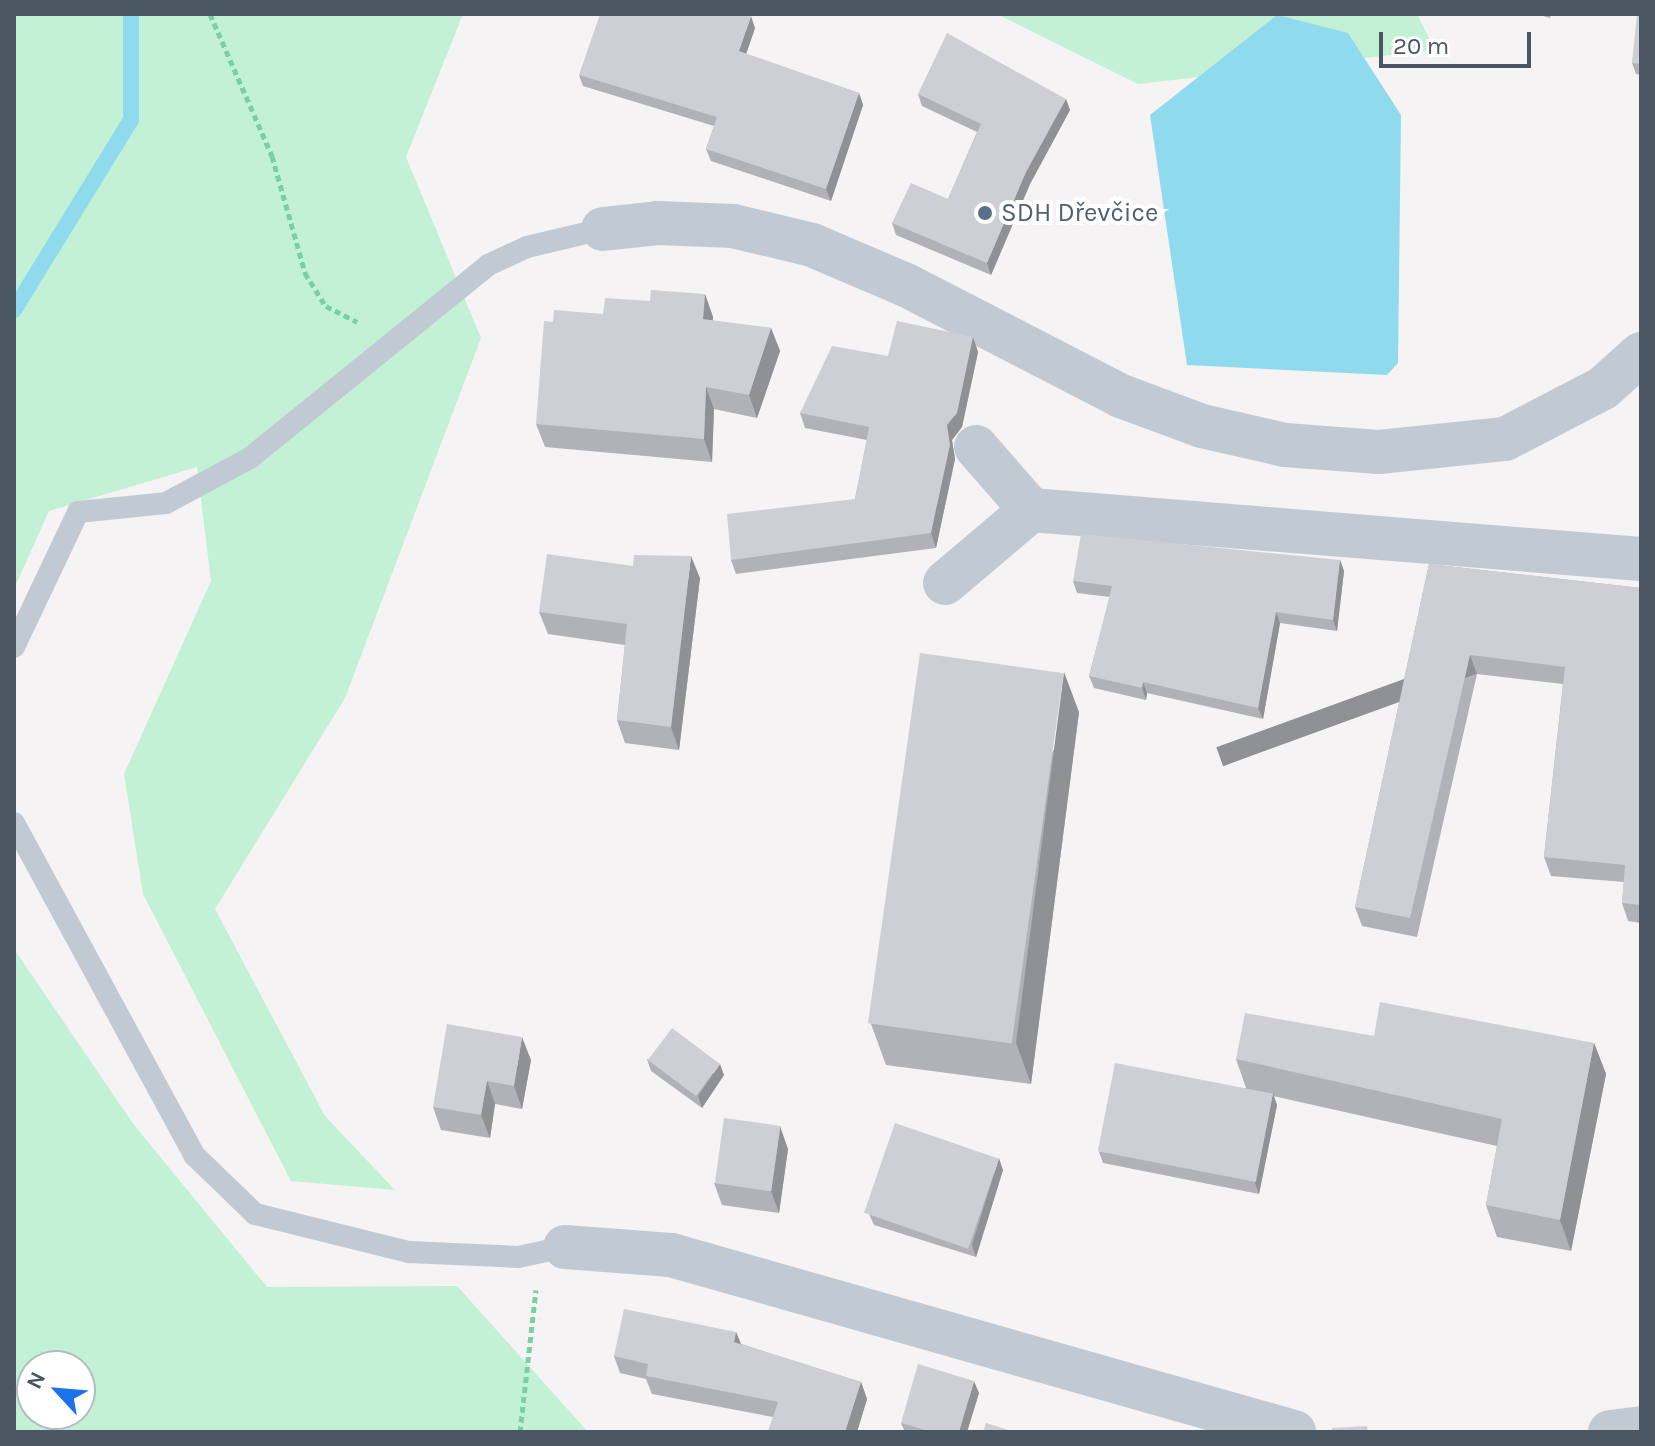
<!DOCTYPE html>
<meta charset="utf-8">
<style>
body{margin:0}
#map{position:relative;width:1655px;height:1446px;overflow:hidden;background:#f5f3f3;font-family:Karla,sans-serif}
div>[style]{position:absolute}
.green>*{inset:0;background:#c3f1d5}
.water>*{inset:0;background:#90daee}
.stream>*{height:16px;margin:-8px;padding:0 8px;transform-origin:8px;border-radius:8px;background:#90daee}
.path>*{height:5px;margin-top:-2.5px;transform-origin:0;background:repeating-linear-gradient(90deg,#7ad0a6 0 6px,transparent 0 10px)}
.lane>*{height:22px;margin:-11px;padding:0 11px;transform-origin:11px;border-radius:11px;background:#c1cad2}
.street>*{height:44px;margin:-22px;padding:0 22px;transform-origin:22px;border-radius:22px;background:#c1cad2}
.wall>*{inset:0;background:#b0b2b7}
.shaded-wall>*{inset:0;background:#909195;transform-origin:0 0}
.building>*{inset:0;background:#cdcfd5;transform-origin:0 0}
.dots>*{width:22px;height:22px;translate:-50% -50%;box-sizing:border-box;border:4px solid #fff;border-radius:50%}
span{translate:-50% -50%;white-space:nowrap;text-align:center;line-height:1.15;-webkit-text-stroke:8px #fff;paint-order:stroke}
.service-label{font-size:26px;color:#4e5e75}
.left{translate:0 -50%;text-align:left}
.frame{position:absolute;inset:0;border:16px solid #4a5661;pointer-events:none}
.north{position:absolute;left:16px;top:1350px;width:80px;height:80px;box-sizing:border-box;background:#fff;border:2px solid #b7bbc0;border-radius:50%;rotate:296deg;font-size:22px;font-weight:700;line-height:32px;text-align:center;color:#4a5661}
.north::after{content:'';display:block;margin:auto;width:28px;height:36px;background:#1a73e8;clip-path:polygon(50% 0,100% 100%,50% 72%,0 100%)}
.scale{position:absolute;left:1379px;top:32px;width:152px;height:36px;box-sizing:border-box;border:4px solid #4a5661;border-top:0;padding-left:10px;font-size:24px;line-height:28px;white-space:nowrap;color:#4a5661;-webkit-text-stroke:6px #fff;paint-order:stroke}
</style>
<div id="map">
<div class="green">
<i style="clip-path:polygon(14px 14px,463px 14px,406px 157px,481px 338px,345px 698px,215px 909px,325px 1116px,395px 1190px,291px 1181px,143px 894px,124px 774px,211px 581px,197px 467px,49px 511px,14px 589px)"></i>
<i style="clip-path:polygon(997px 14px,1417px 14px,1435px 50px,1138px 84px)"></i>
<i style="clip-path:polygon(evenodd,14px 949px,134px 1125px,267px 1287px,457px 1286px,588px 1432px,14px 1432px,14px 949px,32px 1366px,80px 1366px,80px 1414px,32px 1414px,32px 1366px)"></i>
</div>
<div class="water">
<i style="clip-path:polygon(1277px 15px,1348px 33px,1401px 115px,1398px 363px,1387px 375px,1187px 365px,1150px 115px)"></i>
</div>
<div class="stream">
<i style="left:14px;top:310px;width:223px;rotate:-58.4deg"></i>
<i style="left:131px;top:120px;width:106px;rotate:-90deg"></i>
</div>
<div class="path">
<i style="left:210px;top:14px;width:155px;rotate:66.4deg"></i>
<i style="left:272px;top:156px;width:122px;rotate:74.2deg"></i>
<i style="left:305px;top:273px;width:39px;rotate:58deg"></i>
<i style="left:326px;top:306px;width:35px;rotate:27deg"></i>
<i style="left:520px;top:1432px;width:143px;rotate:-83.6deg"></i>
</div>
<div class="lane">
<i style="left:14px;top:647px;width:149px;rotate:-64.6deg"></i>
<i style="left:78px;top:512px;width:88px;rotate:-5.8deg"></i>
<i style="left:166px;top:503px;width:95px;rotate:-28.2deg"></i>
<i style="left:250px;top:458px;width:306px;rotate:-39deg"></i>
<i style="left:488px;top:265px;width:43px;rotate:-24.8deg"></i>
<i style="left:527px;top:247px;width:78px;rotate:-13.3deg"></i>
<i style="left:14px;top:823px;width:378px;rotate:61.5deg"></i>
<i style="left:194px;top:1155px;width:85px;rotate:44deg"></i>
<i style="left:255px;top:1214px;width:159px;rotate:13.9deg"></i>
<i style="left:409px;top:1252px;width:109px;rotate:2.6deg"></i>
<i style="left:518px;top:1257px;width:48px;rotate:-12deg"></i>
</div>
<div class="street">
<i style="left:603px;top:229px;width:55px;rotate:-6.2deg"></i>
<i style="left:658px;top:223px;width:75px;rotate:2.3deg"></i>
<i style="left:733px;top:226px;width:81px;rotate:13.5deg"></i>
<i style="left:812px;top:245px;width:102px;rotate:23.1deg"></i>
<i style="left:906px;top:285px;width:242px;rotate:27.3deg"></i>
<i style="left:1121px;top:396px;width:86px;rotate:20.3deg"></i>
<i style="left:1202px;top:426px;width:85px;rotate:12.9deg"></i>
<i style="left:1285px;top:445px;width:94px;rotate:4.3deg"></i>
<i style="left:1379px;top:452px;width:127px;rotate:-5.9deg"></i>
<i style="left:1505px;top:439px;width:110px;rotate:-27.5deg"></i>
<i style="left:1603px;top:388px;width:51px;rotate:-41.8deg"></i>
<i style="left:976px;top:447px;width:84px;rotate:48.9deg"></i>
<i style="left:945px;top:583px;width:113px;rotate:-40.3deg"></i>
<i style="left:1031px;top:510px;width:612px;rotate:4.59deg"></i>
<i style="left:565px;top:1247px;width:106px;rotate:4.3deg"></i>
<i style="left:671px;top:1255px;width:648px;rotate:15.86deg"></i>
<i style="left:1610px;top:1432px;width:31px;rotate:-7deg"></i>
</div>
<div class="wall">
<i style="clip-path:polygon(1536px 14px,1551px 14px,1550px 18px)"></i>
<i style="clip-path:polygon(1641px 14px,1641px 75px,1636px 74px,1632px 63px)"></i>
<i style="clip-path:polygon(755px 28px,746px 54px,859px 93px,863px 105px,831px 201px,711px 161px,706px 149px,714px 126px,583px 86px,579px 75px)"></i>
<i style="clip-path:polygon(918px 94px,1066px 99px,1070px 110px,1030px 184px,991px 275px,896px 235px,892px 223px,948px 199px,977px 132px,922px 106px)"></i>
<i style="clip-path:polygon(705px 294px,713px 317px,713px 321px,771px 328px,780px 351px,757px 418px,714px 409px,712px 462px,545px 447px,536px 424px,603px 314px,650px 301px)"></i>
<i style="clip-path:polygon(973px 337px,978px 352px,962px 427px,952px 440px,955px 459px,936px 548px,736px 574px,731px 560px,855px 499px,867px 440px,805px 428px,800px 413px)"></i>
<i style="clip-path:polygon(1340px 560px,1344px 571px,1337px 631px,1280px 623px,1263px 719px,1147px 693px,1146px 700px,1094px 688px,1089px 676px,1110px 597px,1077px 593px,1073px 581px)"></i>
<i style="clip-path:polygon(1429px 564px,1641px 588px,1641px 923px,1628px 921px,1622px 903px,1624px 882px,1551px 876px,1544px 857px,1563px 684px,1477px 674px,1417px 937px,1362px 926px,1355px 907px)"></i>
<i style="clip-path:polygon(700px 578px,679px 750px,625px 743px,617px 720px,625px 645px,548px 634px,539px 612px)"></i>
<i style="clip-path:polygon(1079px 712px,1031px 1084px,886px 1065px,871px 1024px)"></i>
<i style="clip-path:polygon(1374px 1036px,1594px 1043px,1606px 1074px,1571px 1251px,1497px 1237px,1486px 1205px,1497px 1146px,1273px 1096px,1277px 1105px,1259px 1194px,1103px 1163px,1099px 1152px,1246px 1088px,1236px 1059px)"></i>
<i style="clip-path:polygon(647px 1059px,724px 1075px,702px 1108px,651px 1071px)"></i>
<i style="clip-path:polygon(531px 1060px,522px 1109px,495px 1104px,490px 1138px,441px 1130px,433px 1107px)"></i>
<i style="clip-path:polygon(788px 1149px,779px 1213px,722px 1205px,714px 1183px)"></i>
<i style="clip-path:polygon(1003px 1170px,976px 1257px,874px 1225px,869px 1214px)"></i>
<i style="clip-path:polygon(736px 1332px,741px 1344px,861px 1382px,867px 1399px,857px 1432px,768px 1432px,773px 1417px,652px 1394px,646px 1379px,620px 1373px,614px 1356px)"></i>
<i style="clip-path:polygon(979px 1393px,967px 1432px,905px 1432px,901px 1423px)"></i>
</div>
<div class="shaded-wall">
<i style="clip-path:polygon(751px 16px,755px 28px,743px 63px,739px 51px)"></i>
<i style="clip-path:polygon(859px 93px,863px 105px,831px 201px,826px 189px)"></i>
<i style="clip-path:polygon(1066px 99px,1070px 110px,1030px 184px,991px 275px,987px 263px,1026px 172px)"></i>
<i style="clip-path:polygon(705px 294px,713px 317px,711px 342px,703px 319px)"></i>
<i style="clip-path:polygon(771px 328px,780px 351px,757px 418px,749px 395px)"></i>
<i style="clip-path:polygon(973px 337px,978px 352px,962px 427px,952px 440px,955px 459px,936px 548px,931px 533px,947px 425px)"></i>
<i style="clip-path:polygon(706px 387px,714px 409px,712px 462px,704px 439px)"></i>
<i style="clip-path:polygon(691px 556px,700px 578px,679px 750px,671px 727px)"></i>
<i style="clip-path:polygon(1340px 560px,1344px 571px,1337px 631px,1333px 620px)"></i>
<i style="clip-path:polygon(1276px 612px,1280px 623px,1263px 719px,1258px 708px)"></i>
<i style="left:1470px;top:655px;width:20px;height:270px;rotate:70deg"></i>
<i style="clip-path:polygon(1064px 672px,1079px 712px,1031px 1084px,1016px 1043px)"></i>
<i style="clip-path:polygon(1143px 682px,1147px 693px,1146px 700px,1142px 688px)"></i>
<i style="clip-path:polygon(522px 1037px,531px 1060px,522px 1109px,514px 1086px)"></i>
<i style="clip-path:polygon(1594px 1043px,1606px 1074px,1571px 1251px,1560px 1220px)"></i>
<i style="clip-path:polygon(720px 1064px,724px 1075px,702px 1108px,698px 1096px)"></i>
<i style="clip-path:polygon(487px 1081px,495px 1104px,490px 1138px,481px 1115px)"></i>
<i style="clip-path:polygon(1273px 1093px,1277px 1105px,1259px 1194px,1255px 1183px)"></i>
<i style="clip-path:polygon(780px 1126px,788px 1149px,779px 1213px,771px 1191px)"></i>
<i style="clip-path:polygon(999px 1158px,1003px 1170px,976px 1257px,972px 1245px)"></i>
<i style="clip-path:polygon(736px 1332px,743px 1349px,734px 1342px)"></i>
<i style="clip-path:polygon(974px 1381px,979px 1393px,967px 1432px,959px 1432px)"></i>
<i style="clip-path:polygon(861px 1382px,867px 1399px,857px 1432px,845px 1432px)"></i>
</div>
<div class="building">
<i style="clip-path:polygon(600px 14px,743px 14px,751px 16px,739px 51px,859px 93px,826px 189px,706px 149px,717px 117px,579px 75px)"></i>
<i style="clip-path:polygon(1637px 14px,1641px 14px,1641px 64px,1632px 63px)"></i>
<i style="clip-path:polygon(947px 33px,1066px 99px,1026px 172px,987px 263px,892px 223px,911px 183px,948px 199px,981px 124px,918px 94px)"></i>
<i style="clip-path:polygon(651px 290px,705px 294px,703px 319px,771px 328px,749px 395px,706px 387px,704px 439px,536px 424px,544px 321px,553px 322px,554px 310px,603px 314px,605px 298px,650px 301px)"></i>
<i style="clip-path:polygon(897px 321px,973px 337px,957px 413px,947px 425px,950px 445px,931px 533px,731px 560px,727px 514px,855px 499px,869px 427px,800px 413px,832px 346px,888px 356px)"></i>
<i style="clip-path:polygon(1081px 534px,1340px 560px,1333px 620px,1276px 612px,1258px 708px,1143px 682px,1142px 688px,1089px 676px,1112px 586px,1073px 581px)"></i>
<i style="clip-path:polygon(547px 554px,633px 566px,634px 555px,691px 556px,671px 727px,617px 720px,627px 624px,539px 612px)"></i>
<i style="clip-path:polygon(1429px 564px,1641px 588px,1641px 905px,1622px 903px,1625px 865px,1544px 857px,1565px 667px,1470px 655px,1410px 918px,1355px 907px)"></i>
<i style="left:920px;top:653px;width:145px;height:374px;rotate:8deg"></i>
<i style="clip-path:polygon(1380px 1002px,1594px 1043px,1560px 1220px,1486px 1205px,1502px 1119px,1236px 1059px,1245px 1013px,1374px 1036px)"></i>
<i style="clip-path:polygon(447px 1024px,522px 1037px,514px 1086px,487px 1081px,481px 1115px,433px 1107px)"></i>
<i style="left:672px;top:1028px;width:60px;height:40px;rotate:37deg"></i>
<i style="left:1115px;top:1063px;width:161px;height:90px;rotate:11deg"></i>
<i style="left:724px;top:1118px;width:57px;height:66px;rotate:8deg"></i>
<i style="left:895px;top:1123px;width:110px;height:95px;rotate:19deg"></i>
<i style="clip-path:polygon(624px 1309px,736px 1332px,734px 1342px,861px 1382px,845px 1432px,768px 1432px,778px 1402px,646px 1376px,648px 1364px,614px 1356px)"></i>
<i style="clip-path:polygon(918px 1364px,974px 1381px,959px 1432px,932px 1432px,901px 1423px)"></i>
<i style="clip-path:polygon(986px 1423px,1015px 1432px,983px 1432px)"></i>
<i style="clip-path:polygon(1367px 1426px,1368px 1432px,1332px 1432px,1332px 1428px)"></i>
</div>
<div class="dots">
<i style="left:985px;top:213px;background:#5c6f8a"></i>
</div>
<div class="service-label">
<span class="left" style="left:1001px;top:213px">SDH Dřevčice</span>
</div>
<div class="frame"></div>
<div class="north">N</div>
<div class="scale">20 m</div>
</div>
